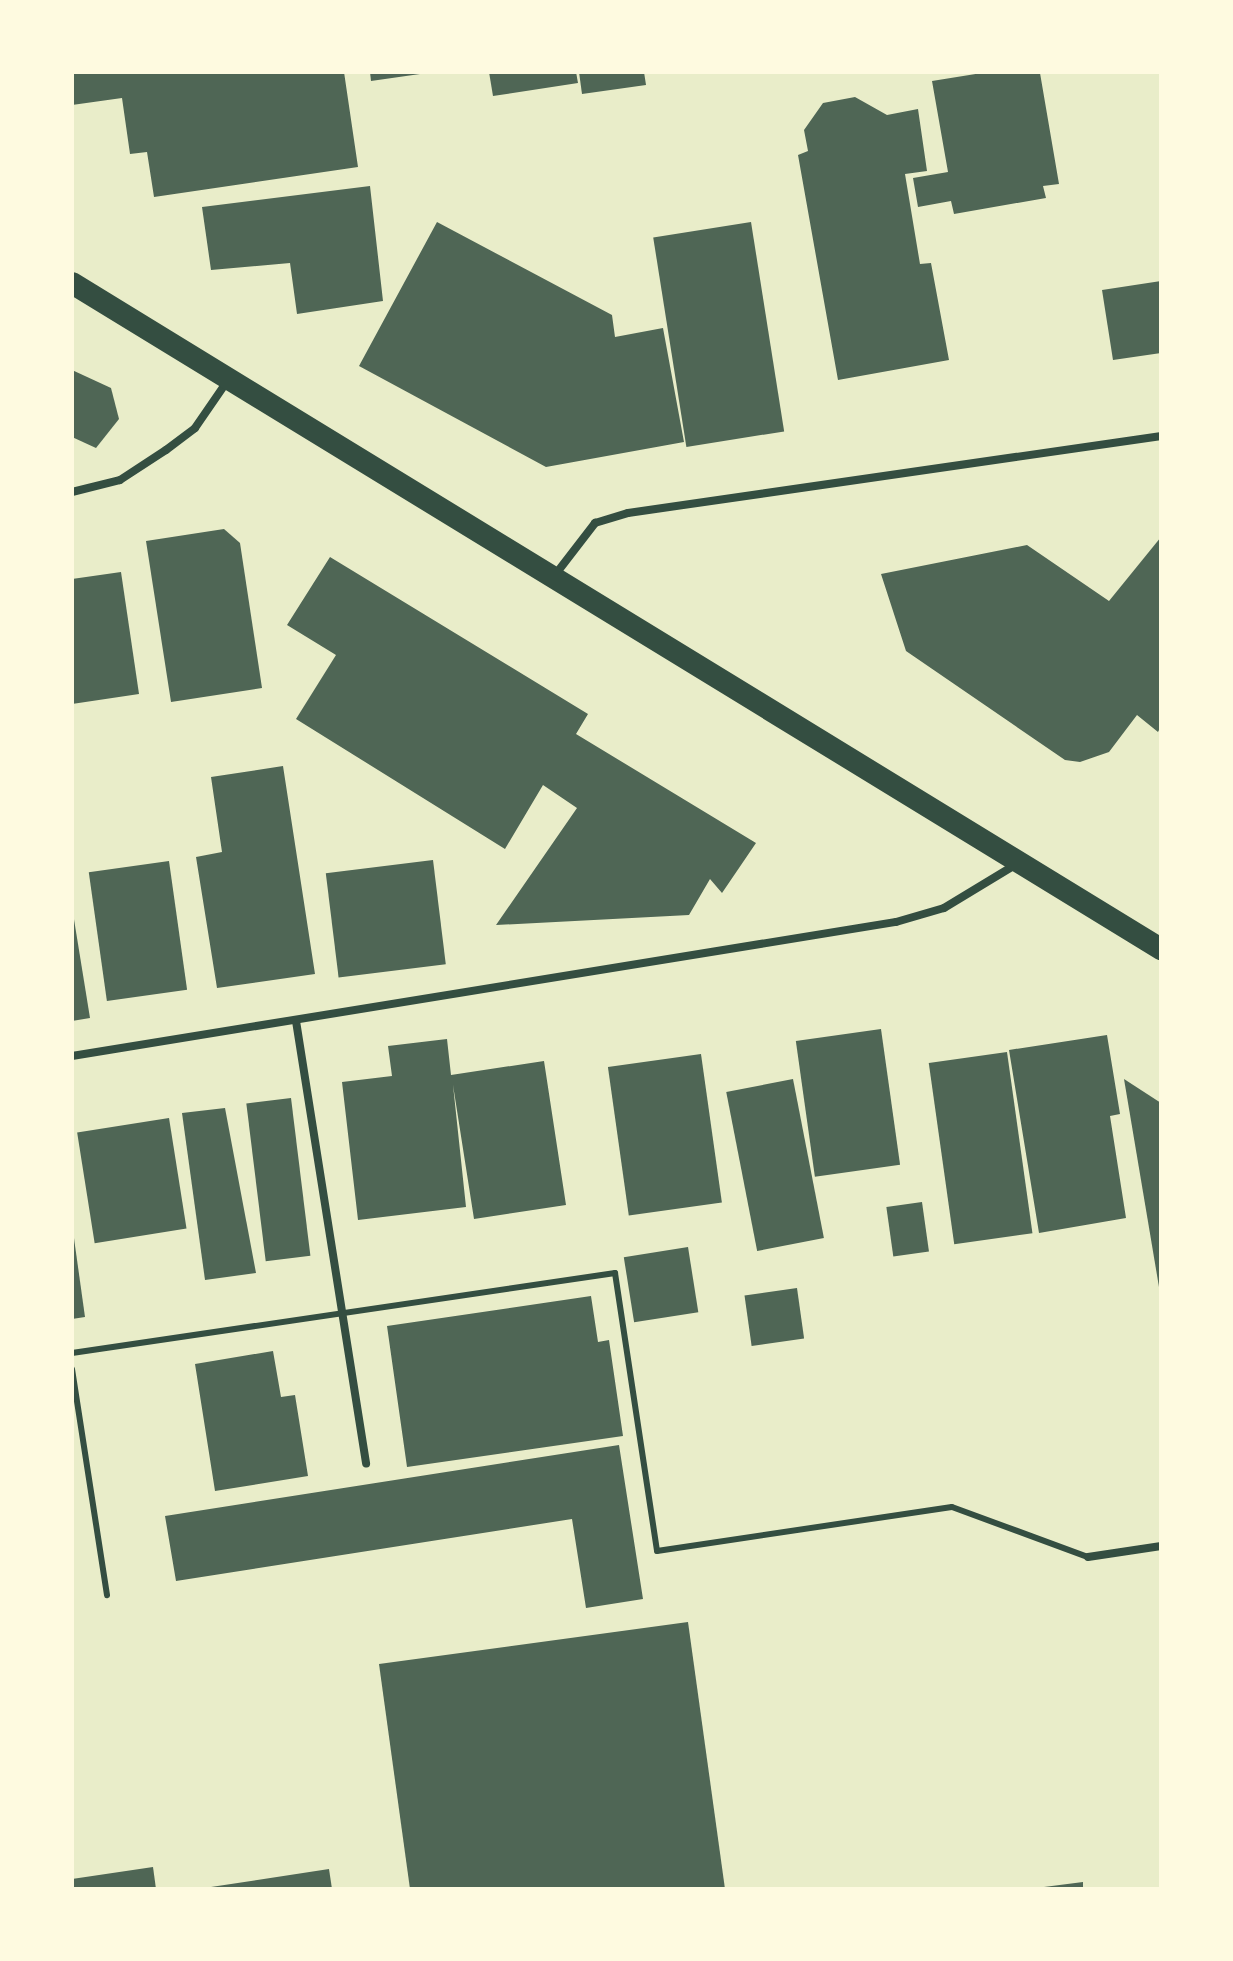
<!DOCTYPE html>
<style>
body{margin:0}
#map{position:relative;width:1233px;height:1961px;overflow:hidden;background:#e9edc9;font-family:"Roboto Condensed",sans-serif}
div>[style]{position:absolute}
.building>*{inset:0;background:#4f6655;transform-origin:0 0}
.service>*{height:6px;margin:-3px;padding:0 3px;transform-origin:3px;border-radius:3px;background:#344e41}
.minor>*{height:8px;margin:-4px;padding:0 4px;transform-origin:4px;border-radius:4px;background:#344e41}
.trunk>*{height:22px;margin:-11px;padding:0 11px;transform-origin:11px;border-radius:11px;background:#344e41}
span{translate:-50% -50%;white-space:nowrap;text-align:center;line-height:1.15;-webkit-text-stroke:7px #fefae0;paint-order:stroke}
.frame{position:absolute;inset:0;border:74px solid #fefae0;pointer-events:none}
</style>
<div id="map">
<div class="building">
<i style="clip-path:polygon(72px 72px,344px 72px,358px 167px,154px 197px,147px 152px,130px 154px,122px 98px,72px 105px)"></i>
<i style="clip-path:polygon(370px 72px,420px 72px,420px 74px,371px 81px)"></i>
<i style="clip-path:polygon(489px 72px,576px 72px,578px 83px,493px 96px)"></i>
<i style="clip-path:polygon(579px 72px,644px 72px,646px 85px,582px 94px)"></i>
<i style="clip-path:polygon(988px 72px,1040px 73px,1059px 184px,1043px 186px,1046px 198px,954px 214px,951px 201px,918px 207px,913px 178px,948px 172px,932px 81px)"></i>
<i style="clip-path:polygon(855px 97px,887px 115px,918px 109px,927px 171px,905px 174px,920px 264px,931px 263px,949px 360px,838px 380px,798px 155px,808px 151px,804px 130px,823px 103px)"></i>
<i style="clip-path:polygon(370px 186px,383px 301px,297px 314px,290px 263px,211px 270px,202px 207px)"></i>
<i style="clip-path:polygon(437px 222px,612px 315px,615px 337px,663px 328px,684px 442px,546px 467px,359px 366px)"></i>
<i style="left:751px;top:222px;width:212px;height:99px;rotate:81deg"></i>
<i style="clip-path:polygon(1161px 281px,1161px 353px,1113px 360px,1102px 290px)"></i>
<i style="clip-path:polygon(72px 370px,111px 388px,119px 419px,96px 448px,72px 437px)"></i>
<i style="clip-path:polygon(224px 529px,240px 543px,262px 688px,171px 702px,146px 541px)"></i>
<i style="clip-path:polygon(1161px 537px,1161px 726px,1158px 732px,1137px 715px,1109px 752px,1080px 762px,1065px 760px,906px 651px,881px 574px,1027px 545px,1109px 601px)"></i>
<i style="clip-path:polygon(330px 557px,588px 714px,576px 734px,756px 843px,722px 893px,710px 879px,689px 915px,496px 925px,577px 808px,543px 785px,505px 849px,296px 719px,336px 655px,287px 625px)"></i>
<i style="clip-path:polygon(121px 572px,139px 694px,72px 704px,72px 579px)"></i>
<i style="clip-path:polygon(283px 766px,315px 974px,217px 988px,196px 857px,222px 852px,211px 777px)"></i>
<i style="left:433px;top:860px;width:105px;height:108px;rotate:83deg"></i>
<i style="left:169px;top:861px;width:130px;height:81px;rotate:82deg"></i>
<i style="clip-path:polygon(72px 907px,90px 1018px,72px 1021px)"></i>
<i style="left:881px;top:1029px;width:137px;height:86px;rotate:82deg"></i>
<i style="clip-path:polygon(1107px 1035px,1120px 1114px,1110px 1116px,1126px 1218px,1039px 1233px,1009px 1050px)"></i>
<i style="clip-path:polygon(447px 1039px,451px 1075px,544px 1061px,566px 1205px,474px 1219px,453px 1085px,466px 1207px,358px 1220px,342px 1082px,392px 1076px,388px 1046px)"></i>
<i style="left:1007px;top:1052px;width:183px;height:79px;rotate:82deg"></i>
<i style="left:701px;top:1054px;width:150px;height:94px;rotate:82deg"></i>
<i style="left:793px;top:1079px;width:162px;height:68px;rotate:79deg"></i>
<i style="clip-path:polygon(1124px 1079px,1161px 1103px,1161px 1287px,1159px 1287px)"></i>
<i style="left:291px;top:1098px;width:159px;height:45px;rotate:83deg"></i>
<i style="clip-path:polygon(225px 1108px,256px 1273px,205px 1280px,182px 1113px)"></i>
<i style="left:169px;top:1118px;width:112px;height:93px;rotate:81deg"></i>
<i style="left:922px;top:1202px;width:50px;height:36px;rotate:82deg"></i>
<i style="clip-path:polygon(72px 1224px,85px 1317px,72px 1319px)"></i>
<i style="left:688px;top:1247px;width:66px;height:65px;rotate:81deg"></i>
<i style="left:797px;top:1288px;width:51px;height:53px;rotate:82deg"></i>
<i style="clip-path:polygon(591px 1296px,598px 1342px,609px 1340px,623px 1436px,407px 1467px,387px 1326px)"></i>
<i style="clip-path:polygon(273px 1351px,281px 1397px,295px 1395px,308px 1476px,215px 1491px,195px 1364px)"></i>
<i style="clip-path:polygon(619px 1445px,643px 1599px,586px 1608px,572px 1519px,176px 1581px,165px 1516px)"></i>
<i style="clip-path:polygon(688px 1622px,725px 1889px,410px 1889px,379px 1664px)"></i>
<i style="clip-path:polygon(153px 1867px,156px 1889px,72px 1889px,72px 1879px)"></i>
<i style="clip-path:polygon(329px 1869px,332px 1889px,211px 1889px,211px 1887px)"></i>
<i style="clip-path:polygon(1083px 1882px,1083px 1889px,1044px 1889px,1044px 1887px)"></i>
</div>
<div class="service">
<i style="left:72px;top:1353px;width:549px;rotate:-8.38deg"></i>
<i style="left:615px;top:1273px;width:281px;rotate:81.4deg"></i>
<i style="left:657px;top:1551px;width:298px;rotate:-8.5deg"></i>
<i style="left:952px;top:1507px;width:145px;rotate:20.2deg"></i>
<i style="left:72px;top:1369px;width:229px;rotate:81.2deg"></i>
</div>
<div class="minor">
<i style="left:72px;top:492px;width:49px;rotate:-14deg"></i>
<i style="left:120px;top:480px;width:55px;rotate:-33.1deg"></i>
<i style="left:166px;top:450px;width:36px;rotate:-37deg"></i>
<i style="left:195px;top:428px;width:58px;rotate:-55.5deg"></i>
<i style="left:555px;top:575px;width:66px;rotate:-52.4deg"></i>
<i style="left:595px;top:523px;width:34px;rotate:-17deg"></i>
<i style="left:628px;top:513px;width:539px;rotate:-8.22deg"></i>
<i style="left:296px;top:1021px;width:448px;rotate:81deg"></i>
<i style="left:72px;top:1056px;width:835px;rotate:-9.24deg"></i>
<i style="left:896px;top:922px;width:50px;rotate:-16.3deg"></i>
<i style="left:944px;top:908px;width:83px;rotate:-31.2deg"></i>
<i style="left:1088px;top:1557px;width:74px;rotate:-8.6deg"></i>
</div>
<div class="trunk">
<i style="left:72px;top:283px;width:1277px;rotate:31.45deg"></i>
</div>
<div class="frame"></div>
</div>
